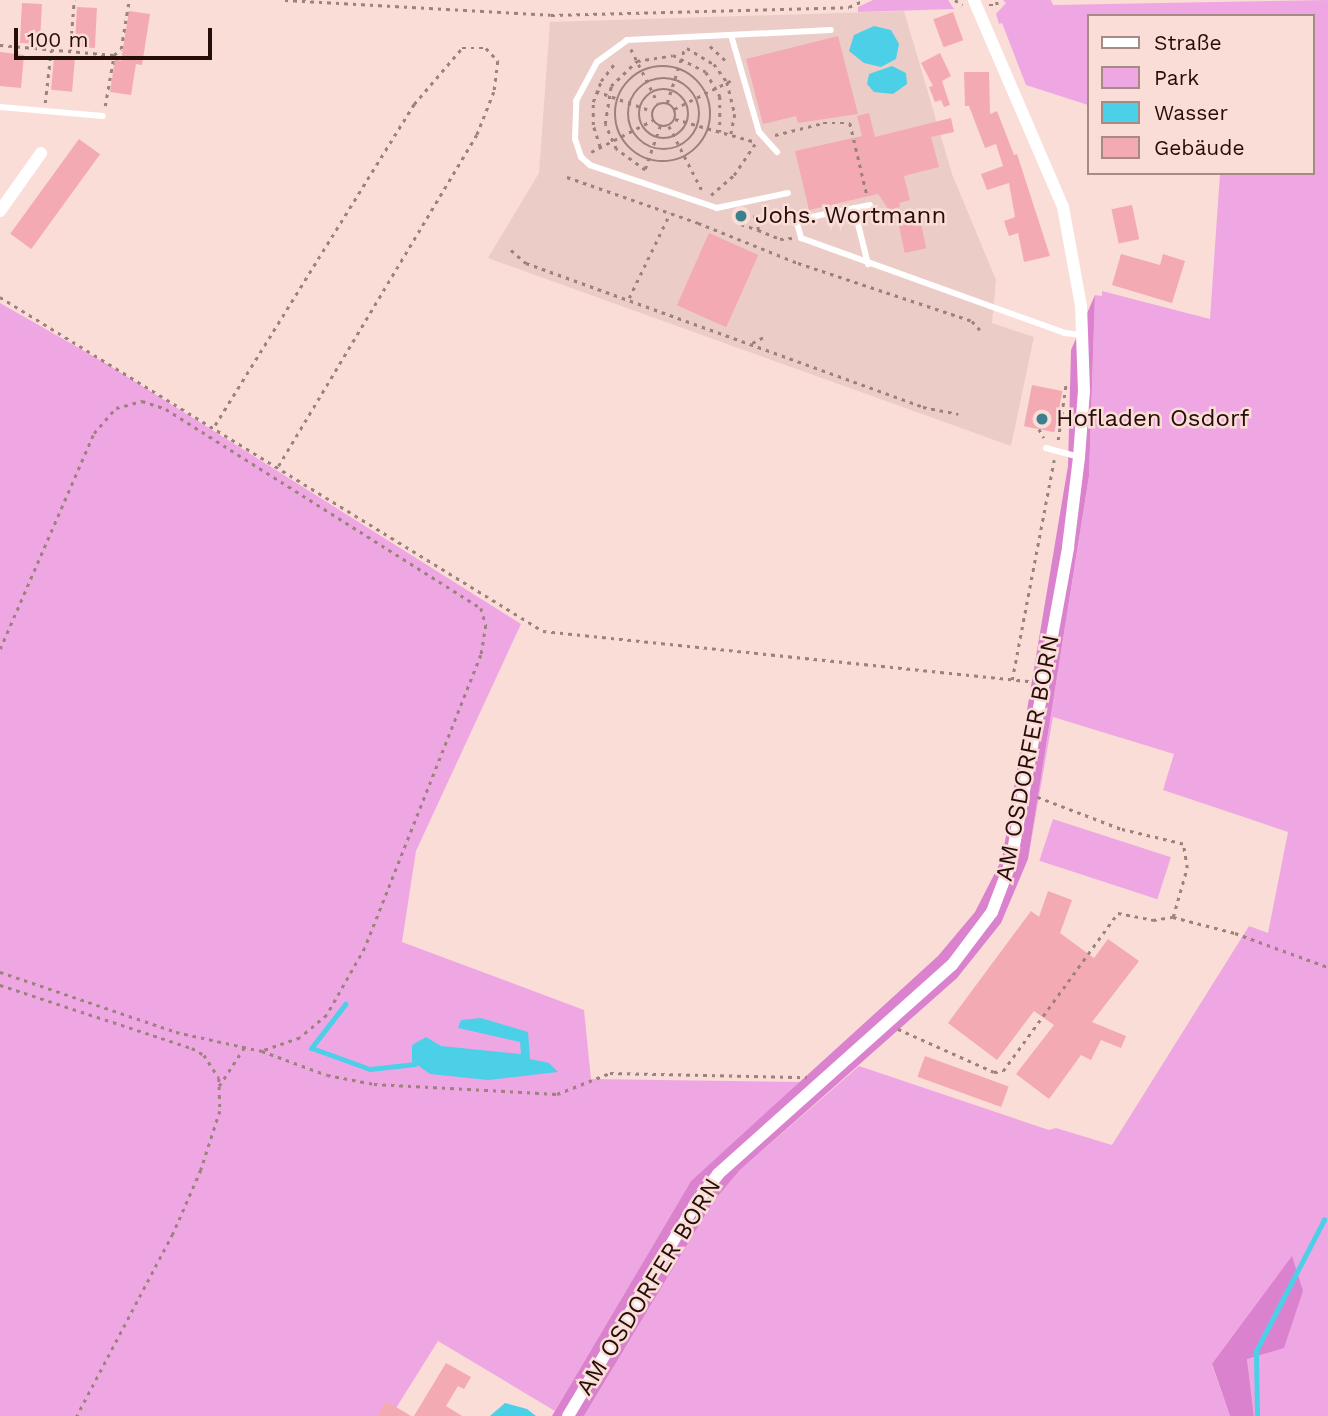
<!DOCTYPE html>
<meta charset="utf-8">
<style>
body{margin:0}
#map{position:relative;width:1328px;height:1416px;overflow:hidden;background:#faddd7;font-family:"Work Sans",sans-serif}
div>[style]{position:absolute}
.built>*{inset:0;background:#ecccc6}
.green>*{inset:0;background:#efa7e4;transform-origin:0 0}
.forest>*{inset:0;background:#db82cf}
.water>*{inset:0;background:#4bd0e7}
.stream>*{height:4.5px;margin:-2.25px;padding:0 2.25px;transform-origin:2.25px;border-radius:2.25px;background:#4bd0e7}
.building>*{inset:0;background:#f4aab2;transform-origin:0 0}
.path>*{height:2.5px;margin-top:-1.25px;transform-origin:0;background:repeating-linear-gradient(90deg,#9c817c 0 3.5px,transparent 0 8.5px)}
.path>.ring{margin:-1.25px;padding:0;box-sizing:content-box;background:none;border:2.5px solid #9c817c;border-radius:50%}
.lane>*{height:6px;margin:-3px;padding:0 3px;transform-origin:3px;border-radius:3px;background:#fff}
.street>*{height:12px;margin:-6px;padding:0 6px;transform-origin:6px;border-radius:6px;background:#fff}
.dots>*{width:19px;height:19px;translate:-50% -50%;box-sizing:border-box;border:4px solid #faddd7;border-radius:50%}
span{translate:-50% -50%;white-space:nowrap;text-align:center;line-height:1.15;-webkit-text-stroke:5px #faddd7;paint-order:stroke}
.poi-label{font-size:24px;color:#250d09}
.left{translate:0 -50%;text-align:left}
.street-label{font-size:24px;color:#250d09}
.legend{position:absolute;left:1087px;top:14px;width:228px;height:161px;box-sizing:border-box;background:#faddd7;border:2px solid #a58a85;margin:0;padding:9px 12px;list-style:none;font-size:21px;color:#250d09}
.legend li{display:flex;align-items:center;gap:14px;height:35px}
.legend b{width:35px;border:2px solid #a58a85}
.scale{position:absolute;left:14px;top:28px;width:198px;height:32px;box-sizing:border-box;border:4px solid #250d09;border-top:0;padding-left:9px;font-size:21px;line-height:24px;white-space:nowrap;color:#250d09;-webkit-text-stroke:5px #faddd7;paint-order:stroke}
</style>
<div id="map">
<div class="built">
<i style="clip-path:polygon(904px 11px,952px 174px,996px 280px,992px 323px,1034px 337px,1011px 446px,488px 258px,539px 173px,550px 22px)"></i>
</div>
<div class="green">
<i style="clip-path:polygon(873px 0,948px 0,954px 9px,858px 12px,858px 7px)"></i>
<i style="clip-path:polygon(1003px 0,1051px 0,1053px 5px,1328px 0,1328px 1416px,1254px 1416px,1247px 1359px,1212px 1365px,1230px 1416px,584px 1416px,713px 1202px,740px 1170px,859px 1066px,1049px 1130px,1056px 1128px,1112px 1145px,1249px 926px,1268px 933px,1288px 832px,1163px 790px,1174px 754px,1053px 717px,1028px 859px,1089px 476px,1095px 295px,1102px 296px,1102px 291px,1210px 319px,1220px 173px,1312px 173px,1312px 16px,1088px 16px,1088px 105px,1026px 85px,1002px 23px,999px 24px,996px 14px,1006px 3px)"></i>
<i style="clip-path:polygon(0 303px,107px 364px,521px 624px,416px 851px,402px 942px,584px 1010px,591px 1079px,802px 1082px,691px 1181px,555px 1411px,438px 1341px,391px 1416px,0 1416px)"></i>
<i style="left:1053px;top:819px;width:124px;height:44px;rotate:18deg"></i>
</div>
<div class="forest">
<i style="clip-path:polygon(1095px 295px,1089px 476px,1028px 859px,1001px 923px,957px 978px,740px 1170px,713px 1202px,584px 1416px,552px 1416px,691px 1181px,938px 956px,975px 912px,1002px 859px,1068px 466px,1071px 350px)"></i>
<i style="clip-path:polygon(1292px 1256px,1303px 1291px,1284px 1348px,1247px 1359px,1254px 1416px,1230px 1416px,1212px 1364px)"></i>
</div>
<div class="water">
<i style="clip-path:polygon(874px 26px,891px 30px,899px 44px,896px 59px,881px 67px,864px 63px,849px 51px,854px 35px)"></i>
<i style="clip-path:polygon(892px 66px,906px 73px,907px 84px,893px 94px,874px 92px,867px 84px,869px 74px)"></i>
<i style="clip-path:polygon(481px 1018px,528px 1032px,530px 1059px,549px 1063px,558px 1072px,488px 1080px,430px 1074px,412px 1061px,412px 1045px,426px 1037px,441px 1046px,521px 1054px,520px 1042px,458px 1028px,461px 1020px)"></i>
<i style="clip-path:polygon(505px 1403px,527px 1409px,536px 1416px,490px 1416px)"></i>
</div>
<div class="stream">
<i style="left:346px;top:1004px;width:56px;rotate:127.7deg"></i>
<i style="left:312px;top:1048px;width:62px;rotate:19.9deg"></i>
<i style="left:370px;top:1069px;width:45px;rotate:-6.3deg"></i>
<i style="left:1257px;top:1416px;width:65px;rotate:-90.9deg"></i>
<i style="left:1256px;top:1351px;width:148px;rotate:-62.6deg"></i>
</div>
<div class="building">
<i style="left:22px;top:3px;width:20px;height:40px;rotate:3deg"></i>
<i style="left:77px;top:7px;width:20px;height:40px;rotate:3deg"></i>
<i style="clip-path:polygon(129px 11px,150px 14px,142px 65px,136px 64px,131px 95px,110px 92px,115px 59px,121px 61px)"></i>
<i style="left:953px;top:12px;width:30px;height:21px;rotate:70deg"></i>
<i style="clip-path:polygon(838px 36px,858px 114px,798px 123px,796px 116px,763px 124px,746px 59px)"></i>
<i style="clip-path:polygon(0 52px,24px 55px,21px 88px,0 86px)"></i>
<i style="clip-path:polygon(940px 53px,951px 76px,942px 81px,950px 105px,944px 107px,941px 100px,935px 102px,929px 87px,933px 86px,921px 63px)"></i>
<i style="left:54px;top:57px;width:21px;height:33px;rotate:5deg"></i>
<i style="clip-path:polygon(964px 72px,989px 72px,990px 114px,997px 111px,1014px 155px,1017px 154px,1050px 256px,1024px 262px,1018px 233px,1009px 236px,1004px 221px,1015px 217px,1009px 183px,987px 190px,981px 174px,1003px 166px,996px 144px,985px 148px,969px 106px,965px 106px)"></i>
<i style="clip-path:polygon(869px 113px,875px 137px,951px 118px,954px 132px,931px 137px,939px 167px,904px 176px,910px 200px,899px 203px,900px 207px,889px 210px,878px 194px,809px 210px,795px 151px,862px 136px,857px 116px)"></i>
<i style="left:79px;top:139px;width:26px;height:117px;rotate:36deg"></i>
<i style="left:1132px;top:205px;width:35px;height:21px;rotate:78deg"></i>
<i style="left:920px;top:219px;width:30px;height:22px;rotate:78deg"></i>
<i style="left:709px;top:233px;width:54px;height:79px;rotate:24deg"></i>
<i style="clip-path:polygon(1121px 254px,1160px 265px,1163px 254px,1185px 261px,1172px 303px,1112px 285px)"></i>
<i style="left:1032px;top:385px;width:31px;height:42px;rotate:11deg"></i>
<i style="clip-path:polygon(1048px 891px,1072px 900px,1060px 933px,1094px 958px,1108px 939px,1139px 961px,1092px 1022px,1126px 1036px,1121px 1048px,1101px 1040px,1091px 1060px,1081px 1055px,1049px 1099px,1016px 1074px,1054px 1025px,1034px 1011px,997px 1060px,948px 1023px,1031px 911px,1039px 917px)"></i>
<i style="left:925px;top:1056px;width:89px;height:22px;rotate:20deg"></i>
<i style="clip-path:polygon(446px 1363px,471px 1377px,464px 1389px,458px 1386px,446px 1406px,462px 1416px,414px 1416px)"></i>
<i style="clip-path:polygon(386px 1401px,411px 1416px,377px 1416px)"></i>
</div>
<div class="path">
<i style="left:285px;top:0;width:266px;rotate:3.2deg"></i>
<i style="left:551px;top:15px;width:298px;rotate:-1.5deg"></i>
<i style="left:849px;top:7px;width:17px;rotate:-24deg"></i>
<i style="left:955px;top:0;width:9px;rotate:32deg"></i>
<i style="left:989px;top:5px;width:8px"></i>
<i style="left:997px;top:5px;width:5px;rotate:-101deg"></i>
<i style="left:0;top:45px;width:114px;rotate:5deg"></i>
<i style="left:710px;top:46px;width:25px;rotate:43deg"></i>
<i style="left:687px;top:48px;width:31px;rotate:31deg"></i>
<i style="left:714px;top:64px;width:22px;rotate:54deg"></i>
<i style="left:727px;top:82px;width:33px;rotate:76deg"></i>
<i style="left:735px;top:114px;width:21px;rotate:101deg"></i>
<i style="left:631px;top:49px;width:60px;rotate:63.4deg"></i>
<i style="left:70px;top:51px;width:51px;rotate:-85.5deg"></i>
<i class="ring" style="left:615px;top:66px;width:93.5px;height:93.5px"></i>
<i class="ring" style="left:628px;top:78px;width:69.5px;height:69.5px"></i>
<i class="ring" style="left:639px;top:89px;width:47.5px;height:47.5px"></i>
<i style="left:596px;top:91px;width:59px;rotate:19.7deg"></i>
<i style="left:45px;top:103px;width:53px;rotate:-83.5deg"></i>
<i style="left:667px;top:103px;width:59px;rotate:-72.2deg"></i>
<i class="ring" style="left:652px;top:103px;width:21.5px;height:21.5px"></i>
<i style="left:105px;top:106px;width:52px;rotate:-80deg"></i>
<i style="left:114px;top:55px;width:9px;rotate:-41deg"></i>
<i style="left:121px;top:49px;width:50px;rotate:-80.7deg"></i>
<i style="left:674px;top:109px;width:67px;rotate:-26.6deg"></i>
<i style="left:675px;top:119px;width:84px;rotate:15.9deg"></i>
<i style="left:669px;top:126px;width:76px;rotate:62.8deg"></i>
<i style="left:775px;top:135px;width:49px;rotate:-14deg"></i>
<i style="left:823px;top:123px;width:27px"></i>
<i style="left:850px;top:123px;width:74px;rotate:76.7deg"></i>
<i style="left:600px;top:147px;width:23px;rotate:-108deg"></i>
<i style="left:593px;top:125px;width:23px;rotate:-90deg"></i>
<i style="left:593px;top:102px;width:22px;rotate:-69deg"></i>
<i style="left:601px;top:81px;width:23px;rotate:-52deg"></i>
<i style="left:591px;top:152px;width:70px;rotate:-27.3deg"></i>
<i style="left:645px;top:169px;width:46px;rotate:-70.8deg"></i>
<i style="left:645px;top:170px;width:36px;rotate:-144deg"></i>
<i style="left:616px;top:149px;width:27px;rotate:-114deg"></i>
<i style="left:605px;top:124px;width:38px;rotate:-81deg"></i>
<i style="left:611px;top:86px;width:36px;rotate:-44deg"></i>
<i style="left:637px;top:61px;width:36px;rotate:-9deg"></i>
<i style="left:673px;top:55px;width:37px;rotate:27deg"></i>
<i style="left:706px;top:72px;width:28px;rotate:60deg"></i>
<i style="left:720px;top:96px;width:36px;rotate:90deg"></i>
<i style="left:567px;top:177px;width:139px;rotate:19.3deg"></i>
<i style="left:698px;top:223px;width:108px;rotate:21.8deg"></i>
<i style="left:798px;top:263px;width:183px;rotate:18.4deg"></i>
<i style="left:972px;top:321px;width:12px;rotate:48deg"></i>
<i style="left:711px;top:195px;width:30px;rotate:-41deg"></i>
<i style="left:734px;top:175px;width:40px;rotate:-56deg"></i>
<i style="left:758px;top:230px;width:13px;rotate:-94deg"></i>
<i style="left:757px;top:217px;width:11px;rotate:180deg"></i>
<i style="left:746px;top:217px;width:9px;rotate:126deg"></i>
<i style="left:741px;top:224px;width:18px;rotate:19deg"></i>
<i style="left:758px;top:230px;width:24px;rotate:22deg"></i>
<i style="left:780px;top:239px;width:12px;rotate:-5deg"></i>
<i style="left:511px;top:250px;width:20px;rotate:41deg"></i>
<i style="left:526px;top:263px;width:422px;rotate:19.9deg"></i>
<i style="left:923px;top:407px;width:36px;rotate:11deg"></i>
<i style="left:0;top:297px;width:637px;rotate:31.6deg"></i>
<i style="left:543px;top:631px;width:490px;rotate:5.9deg"></i>
<i style="left:629px;top:298px;width:94px;rotate:-64.2deg"></i>
<i style="left:752px;top:343px;width:16px;rotate:-27deg"></i>
<i style="left:215px;top:425px;width:378px;rotate:-58.2deg"></i>
<i style="left:414px;top:104px;width:74px;rotate:-49.4deg"></i>
<i style="left:462px;top:48px;width:24px"></i>
<i style="left:486px;top:48px;width:18px;rotate:47deg"></i>
<i style="left:498px;top:61px;width:31px;rotate:97deg"></i>
<i style="left:494px;top:92px;width:46px;rotate:111.6deg"></i>
<i style="left:477px;top:135px;width:386px;rotate:120.9deg"></i>
<i style="left:1039px;top:429px;width:10px;rotate:61deg"></i>
<i style="left:1058px;top:440px;width:58px;rotate:-82deg"></i>
<i style="left:0;top:649px;width:236px;rotate:-66.5deg"></i>
<i style="left:94px;top:433px;width:33px;rotate:-49deg"></i>
<i style="left:116px;top:408px;width:27px;rotate:-15deg"></i>
<i style="left:142px;top:401px;width:25px;rotate:18deg"></i>
<i style="left:166px;top:409px;width:373px;rotate:32.3deg"></i>
<i style="left:481px;top:608px;width:18px;rotate:74deg"></i>
<i style="left:486px;top:625px;width:30px;rotate:99deg"></i>
<i style="left:481px;top:655px;width:315px;rotate:111.6deg"></i>
<i style="left:365px;top:948px;width:77px;rotate:119.6deg"></i>
<i style="left:327px;top:1015px;width:35px;rotate:140deg"></i>
<i style="left:300px;top:1038px;width:40px;rotate:161.1deg"></i>
<i style="left:1012px;top:680px;width:224px;rotate:-79.2deg"></i>
<i style="left:1173px;top:917px;width:64px;rotate:14.5deg"></i>
<i style="left:1235px;top:933px;width:99px;rotate:20.1deg"></i>
<i style="left:0;top:972px;width:186px;rotate:18.8deg"></i>
<i style="left:176px;top:1032px;width:88px;rotate:12.5deg"></i>
<i style="left:262px;top:1051px;width:69px;rotate:20.3deg"></i>
<i style="left:327px;top:1075px;width:48px;rotate:10.8deg"></i>
<i style="left:374px;top:1084px;width:183px;rotate:3.1deg"></i>
<i style="left:557px;top:1094px;width:57px;rotate:-21.6deg"></i>
<i style="left:610px;top:1073px;width:197px;rotate:1.2deg"></i>
<i style="left:0;top:985px;width:202px;rotate:18.2deg"></i>
<i style="left:192px;top:1048px;width:14px;rotate:30deg"></i>
<i style="left:204px;top:1055px;width:27px;rotate:57deg"></i>
<i style="left:219px;top:1078px;width:33px;rotate:88deg"></i>
<i style="left:220px;top:1111px;width:62px;rotate:107.9deg"></i>
<i style="left:201px;top:1170px;width:70px;rotate:113.6deg"></i>
<i style="left:173px;top:1234px;width:206px;rotate:117.8deg"></i>
<i style="left:898px;top:1029px;width:105px;rotate:24.1deg"></i>
<i style="left:994px;top:1072px;width:9px;rotate:-6deg"></i>
<i style="left:1003px;top:1071px;width:195px;rotate:-54deg"></i>
<i style="left:1118px;top:913px;width:36px;rotate:11deg"></i>
<i style="left:1153px;top:920px;width:20px;rotate:-9deg"></i>
<i style="left:1173px;top:917px;width:51px;rotate:-74.1deg"></i>
<i style="left:1187px;top:868px;width:24px;rotate:-99deg"></i>
<i style="left:1183px;top:844px;width:65px;rotate:-166.6deg"></i>
<i style="left:1120px;top:829px;width:92px;rotate:-159deg"></i>
<i style="left:219px;top:1086px;width:45px;rotate:-56.7deg"></i>
</div>
<div class="lane">
<i style="left:731px;top:35px;width:101px;rotate:73.9deg"></i>
<i style="left:759px;top:132px;width:27px;rotate:48deg"></i>
<i style="left:0;top:107px;width:103px;rotate:5deg"></i>
<i style="left:788px;top:193px;width:73px;rotate:168.1deg"></i>
<i style="left:717px;top:208px;width:134px;rotate:-161.3deg"></i>
<i style="left:590px;top:165px;width:12px;rotate:-138deg"></i>
<i style="left:581px;top:157px;width:19px;rotate:-108deg"></i>
<i style="left:575px;top:139px;width:38px;rotate:-88deg"></i>
<i style="left:576px;top:101px;width:44px;rotate:-61.7deg"></i>
<i style="left:597px;top:62px;width:37px;rotate:-36deg"></i>
<i style="left:627px;top:40px;width:204px;rotate:-2.8deg"></i>
<i style="left:870px;top:205px;width:76px;rotate:168.5deg"></i>
<i style="left:796px;top:220px;width:19px;rotate:74deg"></i>
<i style="left:801px;top:238px;width:281px;rotate:19.8deg"></i>
<i style="left:1065px;top:333px;width:17px;rotate:7deg"></i>
<i style="left:854px;top:208px;width:58px;rotate:76deg"></i>
<i style="left:1046px;top:448px;width:34px;rotate:15deg"></i>
</div>
<div class="street">
<i style="left:0;top:211px;width:71px;rotate:-54.7deg"></i>
<i style="left:568px;top:1416px;width:252px;rotate:-59deg"></i>
<i style="left:698px;top:1200px;width:33px;rotate:-52deg"></i>
<i style="left:718px;top:1174px;width:314px;rotate:-41.8deg"></i>
<i style="left:952px;top:965px;width:66px;rotate:-53deg"></i>
<i style="left:992px;top:912px;width:53px;rotate:-69.2deg"></i>
<i style="left:1011px;top:862px;width:320px;rotate:-79.7deg"></i>
<i style="left:1068px;top:547px;width:91px;rotate:-83deg"></i>
<i style="left:1079px;top:457px;width:66px;rotate:-85.7deg"></i>
<i style="left:1084px;top:391px;width:85px;rotate:-92deg"></i>
<i style="left:1081px;top:306px;width:101px;rotate:-100.3deg"></i>
<i style="left:1063px;top:207px;width:225px;rotate:-113.3deg"></i>
</div>
<div class="dots">
<i style="left:741px;top:216px;background:#3b808d"></i>
<i style="left:1042px;top:419px;background:#3b808d"></i>
</div>
<div class="poi-label">
<span class="left" style="left:755px;top:216px">Johs. Wortmann</span>
<span class="left" style="left:1056px;top:419px">Hofladen Osdorf</span>
</div>
<div class="street-label">
<span style="left:1028px;top:758px;rotate:-79deg">AM OSDORFER BORN</span>
<span style="left:649px;top:1287px;rotate:-58deg">AM OSDORFER BORN</span>
</div>
<ul class="legend">
<li><b style="height:9px;background:#fff"></b>Straße</li>
<li><b style="height:19px;background:#efa7e4"></b>Park</li>
<li><b style="height:19px;background:#4bd0e7"></b>Wasser</li>
<li><b style="height:19px;background:#f4aab2"></b>Gebäude</li>
</ul>
<div class="scale">100 m</div>
</div>
